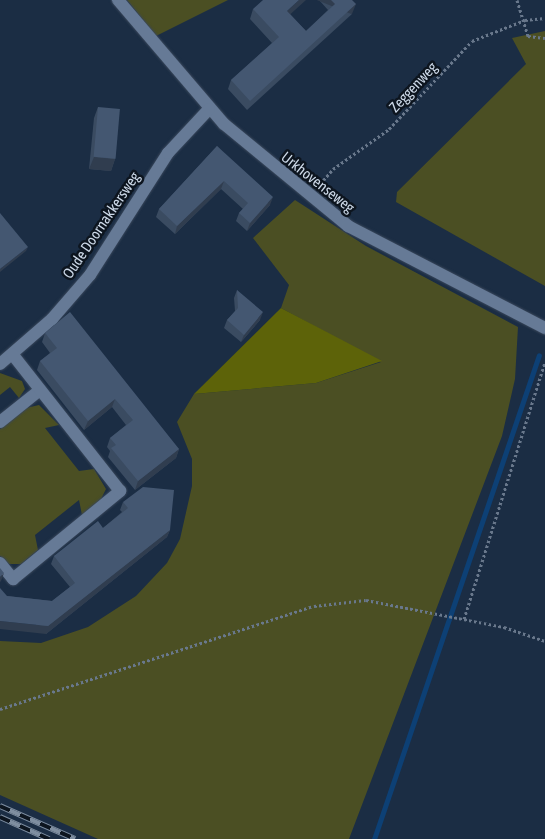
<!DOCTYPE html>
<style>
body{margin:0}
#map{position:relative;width:545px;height:839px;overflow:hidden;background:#1b2d44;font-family:"Asap Condensed",sans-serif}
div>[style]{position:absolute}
.green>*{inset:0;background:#4b4f23}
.forest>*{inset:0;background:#5d6309}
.stream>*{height:5px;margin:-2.5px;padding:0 2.5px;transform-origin:2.5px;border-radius:2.5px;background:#0d4075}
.path>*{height:3px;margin-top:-1.5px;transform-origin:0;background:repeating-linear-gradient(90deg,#69788c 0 2.5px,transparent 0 5px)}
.roads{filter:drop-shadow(0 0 1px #39475b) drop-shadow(0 0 1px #39475b)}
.minor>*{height:12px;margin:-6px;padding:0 6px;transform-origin:6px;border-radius:6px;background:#667a96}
.rail>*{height:5.5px;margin-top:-2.75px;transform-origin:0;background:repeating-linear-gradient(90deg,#0d151f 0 11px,#7f8ea0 0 22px);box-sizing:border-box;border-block:1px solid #7f8ea0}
.wall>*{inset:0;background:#3a4b61}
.shaded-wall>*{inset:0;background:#303d4f;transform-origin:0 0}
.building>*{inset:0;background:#445771;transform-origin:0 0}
span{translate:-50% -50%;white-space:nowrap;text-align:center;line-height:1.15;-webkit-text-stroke:5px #0d151f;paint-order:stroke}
.street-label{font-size:15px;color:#cdd9e8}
</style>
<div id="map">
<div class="green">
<i style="clip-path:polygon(127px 0,228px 0,156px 36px)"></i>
<i style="clip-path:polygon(545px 31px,545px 286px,396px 202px,397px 192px,526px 64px,512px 38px)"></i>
<i style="clip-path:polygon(295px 200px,366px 246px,518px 327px,515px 379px,502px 436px,349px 839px,98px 839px,0 795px,0 641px,41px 643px,88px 627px,136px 596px,167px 563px,180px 539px,192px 486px,192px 459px,177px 422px,194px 394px,316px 383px,381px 362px,281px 308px,289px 285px,253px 238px)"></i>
<i style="clip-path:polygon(0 373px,22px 381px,25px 389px,19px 398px,10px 387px,0 395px)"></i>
<i style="clip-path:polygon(39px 405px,59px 425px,45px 428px,79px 471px,94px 469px,106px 489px,101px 499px,82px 515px,79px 500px,35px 535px,38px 550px,21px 564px,9px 564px,0 556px,0 429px,26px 408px)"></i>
</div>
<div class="forest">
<i style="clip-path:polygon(281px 308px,382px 361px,316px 383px,194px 394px)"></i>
</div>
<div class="stream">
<i style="left:374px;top:839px;width:511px;rotate:-71.18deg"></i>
</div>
<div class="path">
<i style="left:517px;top:0;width:38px;rotate:73deg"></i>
<i style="left:528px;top:36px;width:17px;rotate:7deg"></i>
<i style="left:320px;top:184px;width:20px;rotate:-49deg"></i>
<i style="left:333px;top:169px;width:69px;rotate:-35.5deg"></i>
<i style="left:389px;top:129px;width:121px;rotate:-46.7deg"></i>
<i style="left:472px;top:41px;width:57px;rotate:-21.6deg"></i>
<i style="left:525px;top:20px;width:20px;rotate:-6deg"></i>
<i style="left:464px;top:619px;width:269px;rotate:-72.5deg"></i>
<i style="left:0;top:709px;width:330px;rotate:-18.2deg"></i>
<i style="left:314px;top:606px;width:52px;rotate:-6.6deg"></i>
<i style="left:366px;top:600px;width:141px;rotate:11.1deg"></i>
<i style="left:504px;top:627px;width:43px;rotate:18.9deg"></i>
</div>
<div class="roads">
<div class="minor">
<i style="left:118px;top:0;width:163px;rotate:49.5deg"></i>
<i style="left:224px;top:124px;width:161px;rotate:39.4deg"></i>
<i style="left:348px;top:226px;width:222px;rotate:27.4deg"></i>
<i style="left:0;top:364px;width:69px;rotate:-40.9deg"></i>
<i style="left:52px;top:319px;width:58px;rotate:-49.2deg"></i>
<i style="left:90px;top:275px;width:145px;rotate:-57.4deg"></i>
<i style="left:168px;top:153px;width:60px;rotate:-47deg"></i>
<i style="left:0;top:422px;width:51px;rotate:-38.7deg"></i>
<i style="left:0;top:563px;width:21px;rotate:51deg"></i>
<i style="left:13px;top:579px;width:139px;rotate:-39.4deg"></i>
<i style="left:120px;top:491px;width:174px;rotate:-128.2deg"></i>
</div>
</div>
<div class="rail">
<i style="left:0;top:806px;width:82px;rotate:23.7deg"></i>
<i style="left:0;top:817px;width:54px;rotate:24.2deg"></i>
</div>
<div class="wall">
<i style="clip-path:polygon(319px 0,352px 0,352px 14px,247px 110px,228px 89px,231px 80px,272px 43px,250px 19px,253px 9px,290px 14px,306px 31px,328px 10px)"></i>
<i style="clip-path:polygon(98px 107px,115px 159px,111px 171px,89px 169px,94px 118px)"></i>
<i style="clip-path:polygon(217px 146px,270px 205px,247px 231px,236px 221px,239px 213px,243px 209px,221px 189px,175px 234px,156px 217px,159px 209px)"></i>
<i style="clip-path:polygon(237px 290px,260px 320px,241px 342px,224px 328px,227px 320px,235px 311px,234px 298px)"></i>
<i style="clip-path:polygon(45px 333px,179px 449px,176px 458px,135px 490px,108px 457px,110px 451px,107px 447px,110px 438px,126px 425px,112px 407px,84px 430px,37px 370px,40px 361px,50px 353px,42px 342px)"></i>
<i style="clip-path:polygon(123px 502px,170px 530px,167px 537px,46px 634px,7px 596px,52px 601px,70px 587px,51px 564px,54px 556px,103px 528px,122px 512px,120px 510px)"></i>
</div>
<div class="shaded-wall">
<i style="clip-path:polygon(299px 0,306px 0,284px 20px,287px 11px)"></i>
<i style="left:356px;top:4px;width:11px;height:144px;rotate:112deg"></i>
<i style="clip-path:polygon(94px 157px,115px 159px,111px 171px,89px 169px)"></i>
<i style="clip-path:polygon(224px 181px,221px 189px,175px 234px,177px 226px)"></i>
<i style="clip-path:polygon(273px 197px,270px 205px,247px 231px,250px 223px)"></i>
<i style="clip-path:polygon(28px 247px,26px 251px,0 272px,0 269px)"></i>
<i style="clip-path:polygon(263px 312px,260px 320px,241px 342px,244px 335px)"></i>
<i style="clip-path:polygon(115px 399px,112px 407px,84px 430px,88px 421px)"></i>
<i style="clip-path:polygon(179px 449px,176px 458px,135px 490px,138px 481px)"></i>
<i style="clip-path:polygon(170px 530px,167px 537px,46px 634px,0 629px,0 621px,48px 626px)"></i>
<i style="clip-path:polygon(4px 573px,1px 581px,0 582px,0 577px)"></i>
</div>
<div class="building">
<i style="clip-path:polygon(263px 0,299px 0,287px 11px,306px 31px,335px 4px,331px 0,352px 0,356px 4px,250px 101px,231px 80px,279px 37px,253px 9px)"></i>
<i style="left:98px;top:107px;width:22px;height:50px;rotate:5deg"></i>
<i style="clip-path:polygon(217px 146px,273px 197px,250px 223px,239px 213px,248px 203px,224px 181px,177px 226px,159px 209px)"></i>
<i style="clip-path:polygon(0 213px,28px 247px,0 269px)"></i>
<i style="clip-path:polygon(237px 290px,263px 312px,244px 335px,227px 320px,238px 308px)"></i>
<i style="clip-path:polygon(70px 312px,179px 449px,138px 481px,111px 448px,116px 445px,110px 438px,133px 420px,115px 399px,88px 421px,40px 361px,57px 348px,45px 333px)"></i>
<i style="clip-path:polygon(143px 487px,174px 490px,170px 530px,48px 626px,0 621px,0 588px,7px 596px,52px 601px,75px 583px,54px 556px,98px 521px,103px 528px,128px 508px,123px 502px)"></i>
<i style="clip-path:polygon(0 568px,4px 573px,0 577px)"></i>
</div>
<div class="street-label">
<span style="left:413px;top:87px;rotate:-47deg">Zeggenweg</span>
<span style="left:318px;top:182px;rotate:38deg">Urkhovenseweg</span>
<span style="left:101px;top:225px;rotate:-56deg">Oude Doornakkersweg</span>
</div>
</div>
